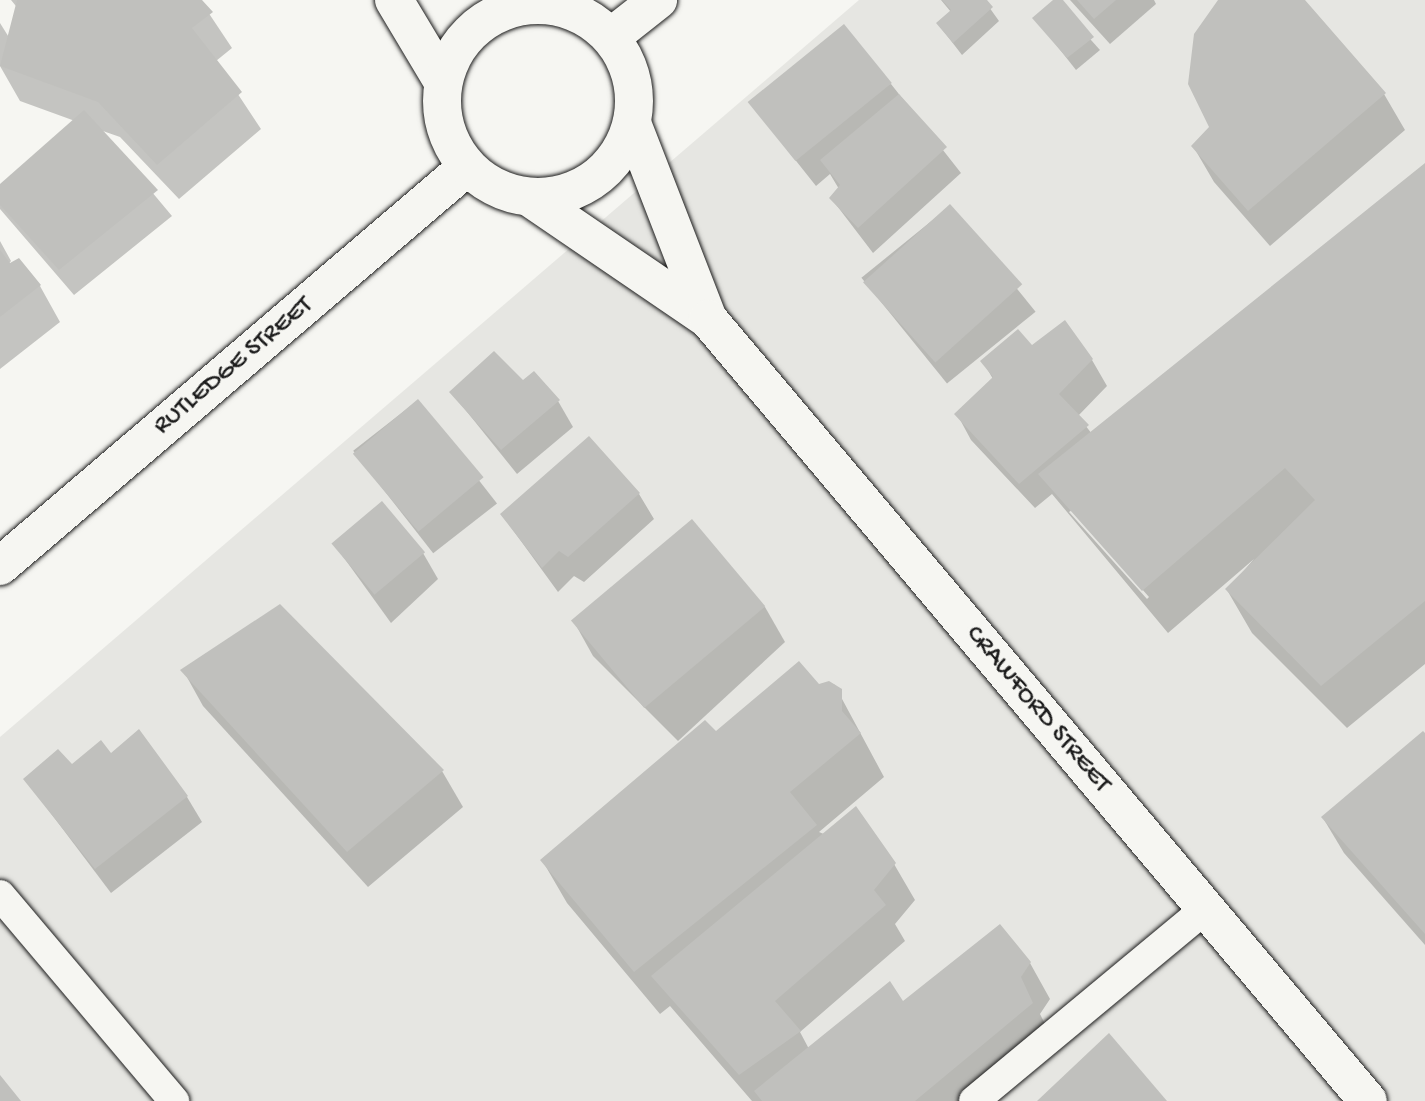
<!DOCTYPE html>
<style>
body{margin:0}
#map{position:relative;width:1425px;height:1101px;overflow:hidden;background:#f6f6f2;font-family:"Gochi Hand",sans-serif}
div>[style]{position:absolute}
.built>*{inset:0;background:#e6e6e2}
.shadow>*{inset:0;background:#0003;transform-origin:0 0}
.building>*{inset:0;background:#c0c0bd;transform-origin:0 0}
.roads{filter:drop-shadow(0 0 2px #1c1c1c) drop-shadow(0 0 2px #1c1c1c)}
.lane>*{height:30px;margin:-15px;padding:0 15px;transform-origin:15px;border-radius:15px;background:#f6f6f2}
.street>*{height:38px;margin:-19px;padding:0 19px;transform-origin:19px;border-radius:19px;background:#f6f6f2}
.secondary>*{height:38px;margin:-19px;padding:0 19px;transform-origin:19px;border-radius:19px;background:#f6f6f2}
.secondary>.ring{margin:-19px;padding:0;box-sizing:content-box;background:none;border:38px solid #f6f6f2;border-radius:50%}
span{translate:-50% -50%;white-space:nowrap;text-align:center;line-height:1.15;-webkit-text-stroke:6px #f6f6f2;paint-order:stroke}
.street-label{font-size:26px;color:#1c1c1c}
</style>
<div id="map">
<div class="built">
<i style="clip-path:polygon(859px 0,1425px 0,1425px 1101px,0 1101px,0 737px)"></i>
</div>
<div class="shadow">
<i style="clip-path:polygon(11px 0,200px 0,232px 48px,216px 61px,261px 129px,179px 199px,120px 137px,100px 130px,172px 216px,74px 295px,0 209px,0 186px,75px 121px,20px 101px,0 66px,0 23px,10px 39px,20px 11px)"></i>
<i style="clip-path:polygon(941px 0,984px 0,999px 21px,962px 55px,938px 24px,951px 12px)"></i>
<i style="clip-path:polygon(1055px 0,1100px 50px,1076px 70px,1035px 18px)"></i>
<i style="clip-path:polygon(1070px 0,1154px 0,1156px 4px,1110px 44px)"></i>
<i style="clip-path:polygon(1218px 0,1303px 0,1384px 94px,1405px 130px,1270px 246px,1214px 182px,1193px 146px,1211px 127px)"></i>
<i style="clip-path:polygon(891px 84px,961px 173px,873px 253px,831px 198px,839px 189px,830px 174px,816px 186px,750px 103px)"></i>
<i style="clip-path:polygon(evenodd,1425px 166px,1425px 664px,1347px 728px,1252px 633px,1227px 590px,1254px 559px,1168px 633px,1052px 494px,1035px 508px,971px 440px,957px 414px,993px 379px,983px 362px,1032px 348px,1092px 360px,1107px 386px,1078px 416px,1092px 434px,1425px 166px,1072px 510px,1149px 597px,1147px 599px,1069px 512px,1072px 510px)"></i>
<i style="left:950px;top:206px;width:136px;height:114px;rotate:51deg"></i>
<i style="clip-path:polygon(0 241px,11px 261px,6px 267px,40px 286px,60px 322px,0 369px)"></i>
<i style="clip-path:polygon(522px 383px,558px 401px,573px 427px,517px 474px,451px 392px)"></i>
<i style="left:417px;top:401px;width:130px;height:81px;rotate:52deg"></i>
<i style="clip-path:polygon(639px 494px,654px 519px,584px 582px,574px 576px,558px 592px,502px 515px)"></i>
<i style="clip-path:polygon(334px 544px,423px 553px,438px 579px,391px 623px)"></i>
<i style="clip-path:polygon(765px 607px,785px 642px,678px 741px,593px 656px,573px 620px)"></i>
<i style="clip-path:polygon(183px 670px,442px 771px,463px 807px,368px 887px,203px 706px)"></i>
<i style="clip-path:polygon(834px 684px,884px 777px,819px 832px,894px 864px,915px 900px,895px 924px,905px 941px,800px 1032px,809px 1049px,903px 1003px,1030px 963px,1050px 999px,1040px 1014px,1053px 1040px,978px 1101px,752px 1101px,670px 1006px,660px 1014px,567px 903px,542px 860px,716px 733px)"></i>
<i style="clip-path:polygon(1425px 736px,1425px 945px,1344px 853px,1323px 818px)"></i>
<i style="clip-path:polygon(111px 756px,187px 797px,202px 822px,111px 893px,25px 779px)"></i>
</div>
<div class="building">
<i style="clip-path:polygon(17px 0,202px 0,213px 12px,192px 28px,242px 92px,157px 165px,98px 102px,0 66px)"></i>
<i style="clip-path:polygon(942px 0,987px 0,993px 7px,953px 43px,936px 23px,951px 10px)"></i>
<i style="clip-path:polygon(1053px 0,1063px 0,1094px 37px,1067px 58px,1032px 18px)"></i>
<i style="clip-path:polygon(1077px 0,1116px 0,1094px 19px)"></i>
<i style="clip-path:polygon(1218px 0,1305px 0,1386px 93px,1248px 211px,1191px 146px,1209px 127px,1188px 84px,1194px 34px)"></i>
<i style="left:844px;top:24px;width:76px;height:124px;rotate:51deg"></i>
<i style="clip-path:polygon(899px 94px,947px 147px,858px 228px,829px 198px,840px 185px,820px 160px)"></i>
<i style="clip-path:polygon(84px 110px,158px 190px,59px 270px,0 205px,0 184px)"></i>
<i style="clip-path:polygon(1425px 163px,1425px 601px,1321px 686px,1225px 589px,1315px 500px,1285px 468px,1142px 591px,1038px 474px)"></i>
<i style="left:950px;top:204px;width:108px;height:117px;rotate:48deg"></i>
<i style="clip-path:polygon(0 250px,10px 263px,19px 258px,41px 285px,0 317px)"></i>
<i style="clip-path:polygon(1065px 320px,1093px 359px,1059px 394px,1089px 425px,1019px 484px,954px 414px,993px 377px,980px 361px,1018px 329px,1032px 345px)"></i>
<i style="clip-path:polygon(494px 351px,523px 380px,534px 371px,560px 400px,501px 450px,449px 392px)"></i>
<i style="left:418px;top:399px;width:102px;height:85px;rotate:50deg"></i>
<i style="clip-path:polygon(589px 436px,640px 493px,568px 557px,559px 551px,542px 568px,500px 514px)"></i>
<i style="left:382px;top:501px;width:67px;height:66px;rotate:50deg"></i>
<i style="left:692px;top:519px;width:114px;height:158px;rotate:50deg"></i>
<i style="clip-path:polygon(280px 604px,444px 770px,347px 852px,180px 670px)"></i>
<i style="clip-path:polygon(799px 661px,819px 684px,829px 681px,842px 689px,842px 711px,861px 733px,790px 792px,817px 825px,634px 972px,540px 860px,705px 720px,716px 731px)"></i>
<i style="clip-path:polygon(139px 729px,188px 796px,95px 869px,23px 779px,58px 749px,72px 764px,101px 740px,111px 753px)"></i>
<i style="clip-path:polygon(1423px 731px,1425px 733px,1425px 934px,1321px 817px)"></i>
<i style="clip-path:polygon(856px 806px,896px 863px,874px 890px,886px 905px,775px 1001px,801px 1031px,739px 1075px,651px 976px)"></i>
<i style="clip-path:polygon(1000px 924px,1031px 962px,1021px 977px,1033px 1003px,915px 1101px,762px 1101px,754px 1091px,890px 981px,903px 1001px)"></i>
<i style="clip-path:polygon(1109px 1033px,1167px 1101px,1037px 1101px)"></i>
<i style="clip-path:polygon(0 1075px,21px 1101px,0 1101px)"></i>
</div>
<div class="roads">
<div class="lane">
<i style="left:0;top:895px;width:270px;rotate:49.8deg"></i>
<i style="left:974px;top:1101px;width:300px;rotate:-39.7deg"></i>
</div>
<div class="street">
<i style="left:0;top:566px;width:614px;rotate:-40.51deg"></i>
</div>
<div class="secondary">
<i style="left:394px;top:0;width:96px;rotate:59.1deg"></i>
<i class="ring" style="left:442px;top:5px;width:154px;height:154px"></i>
<i style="left:611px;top:37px;width:60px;rotate:-38.2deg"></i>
<i style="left:632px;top:123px;width:210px;rotate:68.8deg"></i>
<i style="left:529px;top:197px;width:217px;rotate:34.3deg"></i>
<i style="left:708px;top:319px;width:1023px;rotate:49.84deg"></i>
</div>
</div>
<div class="street-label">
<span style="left:234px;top:367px;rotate:-40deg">RUTLEDGE STREET</span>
<span style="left:1037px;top:710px;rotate:50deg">CRAWFORD STREET</span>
</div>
</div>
